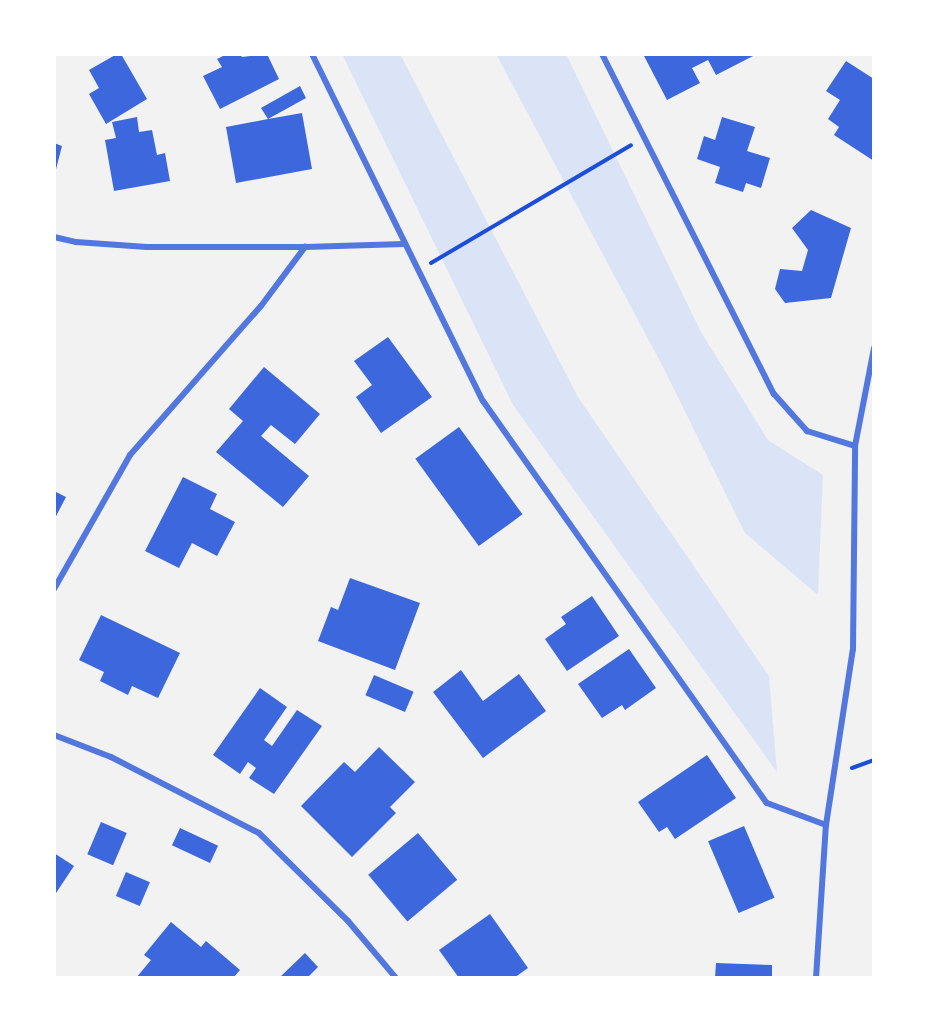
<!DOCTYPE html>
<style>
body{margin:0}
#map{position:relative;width:928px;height:1032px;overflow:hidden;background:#f2f2f2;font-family:"PT Sans",sans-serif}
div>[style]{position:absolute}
.green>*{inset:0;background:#dbe4f7}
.building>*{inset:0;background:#3d67dc;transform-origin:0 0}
.path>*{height:4px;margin:-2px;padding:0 2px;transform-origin:2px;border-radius:2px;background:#1d4ed8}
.minor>*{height:6px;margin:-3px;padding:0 3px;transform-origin:3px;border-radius:3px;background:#5277de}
span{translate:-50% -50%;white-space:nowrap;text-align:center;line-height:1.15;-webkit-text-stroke:4.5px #fff;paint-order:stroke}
.frame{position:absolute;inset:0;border:56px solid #fff;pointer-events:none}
</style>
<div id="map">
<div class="green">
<i style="clip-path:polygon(342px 54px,400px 54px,578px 397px,769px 676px,777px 772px,513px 405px)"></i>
<i style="clip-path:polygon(496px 54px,566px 54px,701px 332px,768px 440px,823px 475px,818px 595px,745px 533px,663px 367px)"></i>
</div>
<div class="building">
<i style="clip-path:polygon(117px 54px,121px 54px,147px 99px,106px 124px,89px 94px,99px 88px,89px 70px)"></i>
<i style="clip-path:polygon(227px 54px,240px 54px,242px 57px,267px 54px,279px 79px,220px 109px,203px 76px,222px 67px,217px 59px)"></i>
<i style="clip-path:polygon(643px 54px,757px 54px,716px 75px,708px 60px,692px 68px,700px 83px,667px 100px)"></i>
<i style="clip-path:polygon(846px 61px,874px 79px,874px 161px,834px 135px,839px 127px,828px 119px,840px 100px,826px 91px)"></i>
<i style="clip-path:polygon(300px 86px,306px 98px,268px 119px,302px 113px,312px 169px,236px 183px,226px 127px,268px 119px,261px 108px)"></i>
<i style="clip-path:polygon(137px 117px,139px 132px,152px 130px,157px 155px,165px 153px,170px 181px,114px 191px,105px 140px,116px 138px,112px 122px)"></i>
<i style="clip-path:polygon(722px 117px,755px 127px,747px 151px,770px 158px,761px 188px,746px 183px,743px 192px,715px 183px,720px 167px,697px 159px,704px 136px,715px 140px)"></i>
<i style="clip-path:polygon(54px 143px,62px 146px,55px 173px,54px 173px)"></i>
<i style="clip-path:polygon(811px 210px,851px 228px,831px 298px,785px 303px,775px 289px,780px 269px,802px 271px,808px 250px,792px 228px)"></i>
<i style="clip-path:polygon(388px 337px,432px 397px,381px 433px,356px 397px,372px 385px,354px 361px)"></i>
<i style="clip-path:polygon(264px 367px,320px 414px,295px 444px,271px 425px,261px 436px,309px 476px,283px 507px,216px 452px,243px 421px,229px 409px)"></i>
<i style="left:459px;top:427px;width:108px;height:54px;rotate:54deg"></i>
<i style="clip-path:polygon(183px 477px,217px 494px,210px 509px,235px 522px,217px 556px,192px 543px,179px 568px,145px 551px)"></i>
<i style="clip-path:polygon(54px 491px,66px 497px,54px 520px)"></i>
<i style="clip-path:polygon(350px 578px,420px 603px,395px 670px,318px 641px,331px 607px,338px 610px)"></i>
<i style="clip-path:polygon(592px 596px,619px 636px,567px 671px,545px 639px,566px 624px,561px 617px)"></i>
<i style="clip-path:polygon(101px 615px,180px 653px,158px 698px,132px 686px,128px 695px,100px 681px,104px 672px,79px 660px)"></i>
<i style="clip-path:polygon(629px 649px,656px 688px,625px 710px,622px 705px,602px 718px,578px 684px)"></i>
<i style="clip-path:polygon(461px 670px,483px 701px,519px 674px,546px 711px,483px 758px,433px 692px)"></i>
<i style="left:374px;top:675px;width:43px;height:22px;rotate:23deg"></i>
<i style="clip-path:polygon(260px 688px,287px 707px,264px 740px,272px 746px,297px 710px,322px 726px,274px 794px,249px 778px,256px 768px,248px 762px,240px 774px,213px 755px)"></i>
<i style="clip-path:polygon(379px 747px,415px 782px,390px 807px,396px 813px,352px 857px,301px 806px,344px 762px,355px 772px)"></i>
<i style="clip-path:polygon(707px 755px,736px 798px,675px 839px,667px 827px,659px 832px,638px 802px)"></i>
<i style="left:101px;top:822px;width:28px;height:35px;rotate:23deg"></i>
<i style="left:744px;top:826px;width:78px;height:39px;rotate:67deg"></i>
<i style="left:180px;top:828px;width:42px;height:19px;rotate:25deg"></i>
<i style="left:418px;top:833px;width:61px;height:65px;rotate:50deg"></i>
<i style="clip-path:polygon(54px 853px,74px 866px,54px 896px)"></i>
<i style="left:126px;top:872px;width:26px;height:26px;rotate:23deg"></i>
<i style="clip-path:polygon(490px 914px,528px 968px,514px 978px,459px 978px,439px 950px)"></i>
<i style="clip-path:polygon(171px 922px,201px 947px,206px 941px,240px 970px,233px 978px,136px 978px,151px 960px,144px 955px)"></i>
<i style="clip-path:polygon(305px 953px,318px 967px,307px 978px,279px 978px)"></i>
<i style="clip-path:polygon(716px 963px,772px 965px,772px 978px,715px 978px)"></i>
</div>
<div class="path">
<i style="left:431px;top:263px;width:232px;rotate:-30.5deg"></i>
<i style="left:852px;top:768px;width:23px;rotate:-20deg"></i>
</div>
<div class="minor">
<i style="left:312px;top:54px;width:387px;rotate:63.8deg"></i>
<i style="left:483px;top:401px;width:492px;rotate:54.8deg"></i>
<i style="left:767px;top:803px;width:63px;rotate:20.4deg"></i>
<i style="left:602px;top:54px;width:381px;rotate:63.2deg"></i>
<i style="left:774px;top:394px;width:50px;rotate:48.3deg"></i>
<i style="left:807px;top:431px;width:50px;rotate:17.4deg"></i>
<i style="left:54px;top:237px;width:23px;rotate:13deg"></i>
<i style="left:76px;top:242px;width:71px;rotate:4deg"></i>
<i style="left:147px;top:247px;width:158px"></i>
<i style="left:305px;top:247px;width:99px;rotate:-1.7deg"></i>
<i style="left:54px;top:589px;width:154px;rotate:-60.4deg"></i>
<i style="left:130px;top:455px;width:198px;rotate:-48.7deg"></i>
<i style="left:261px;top:306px;width:74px;rotate:-53.3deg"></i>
<i style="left:54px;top:735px;width:61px;rotate:21.1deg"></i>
<i style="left:111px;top:757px;width:166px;rotate:27.2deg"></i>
<i style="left:259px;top:833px;width:125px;rotate:44.7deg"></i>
<i style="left:348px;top:921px;width:75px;rotate:49.9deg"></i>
<i style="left:816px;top:978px;width:153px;rotate:-86.3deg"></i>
<i style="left:826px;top:825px;width:178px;rotate:-81.3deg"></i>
<i style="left:853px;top:649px;width:203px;rotate:-89.4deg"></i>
<i style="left:855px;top:446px;width:100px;rotate:-79deg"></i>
</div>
<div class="frame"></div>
</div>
